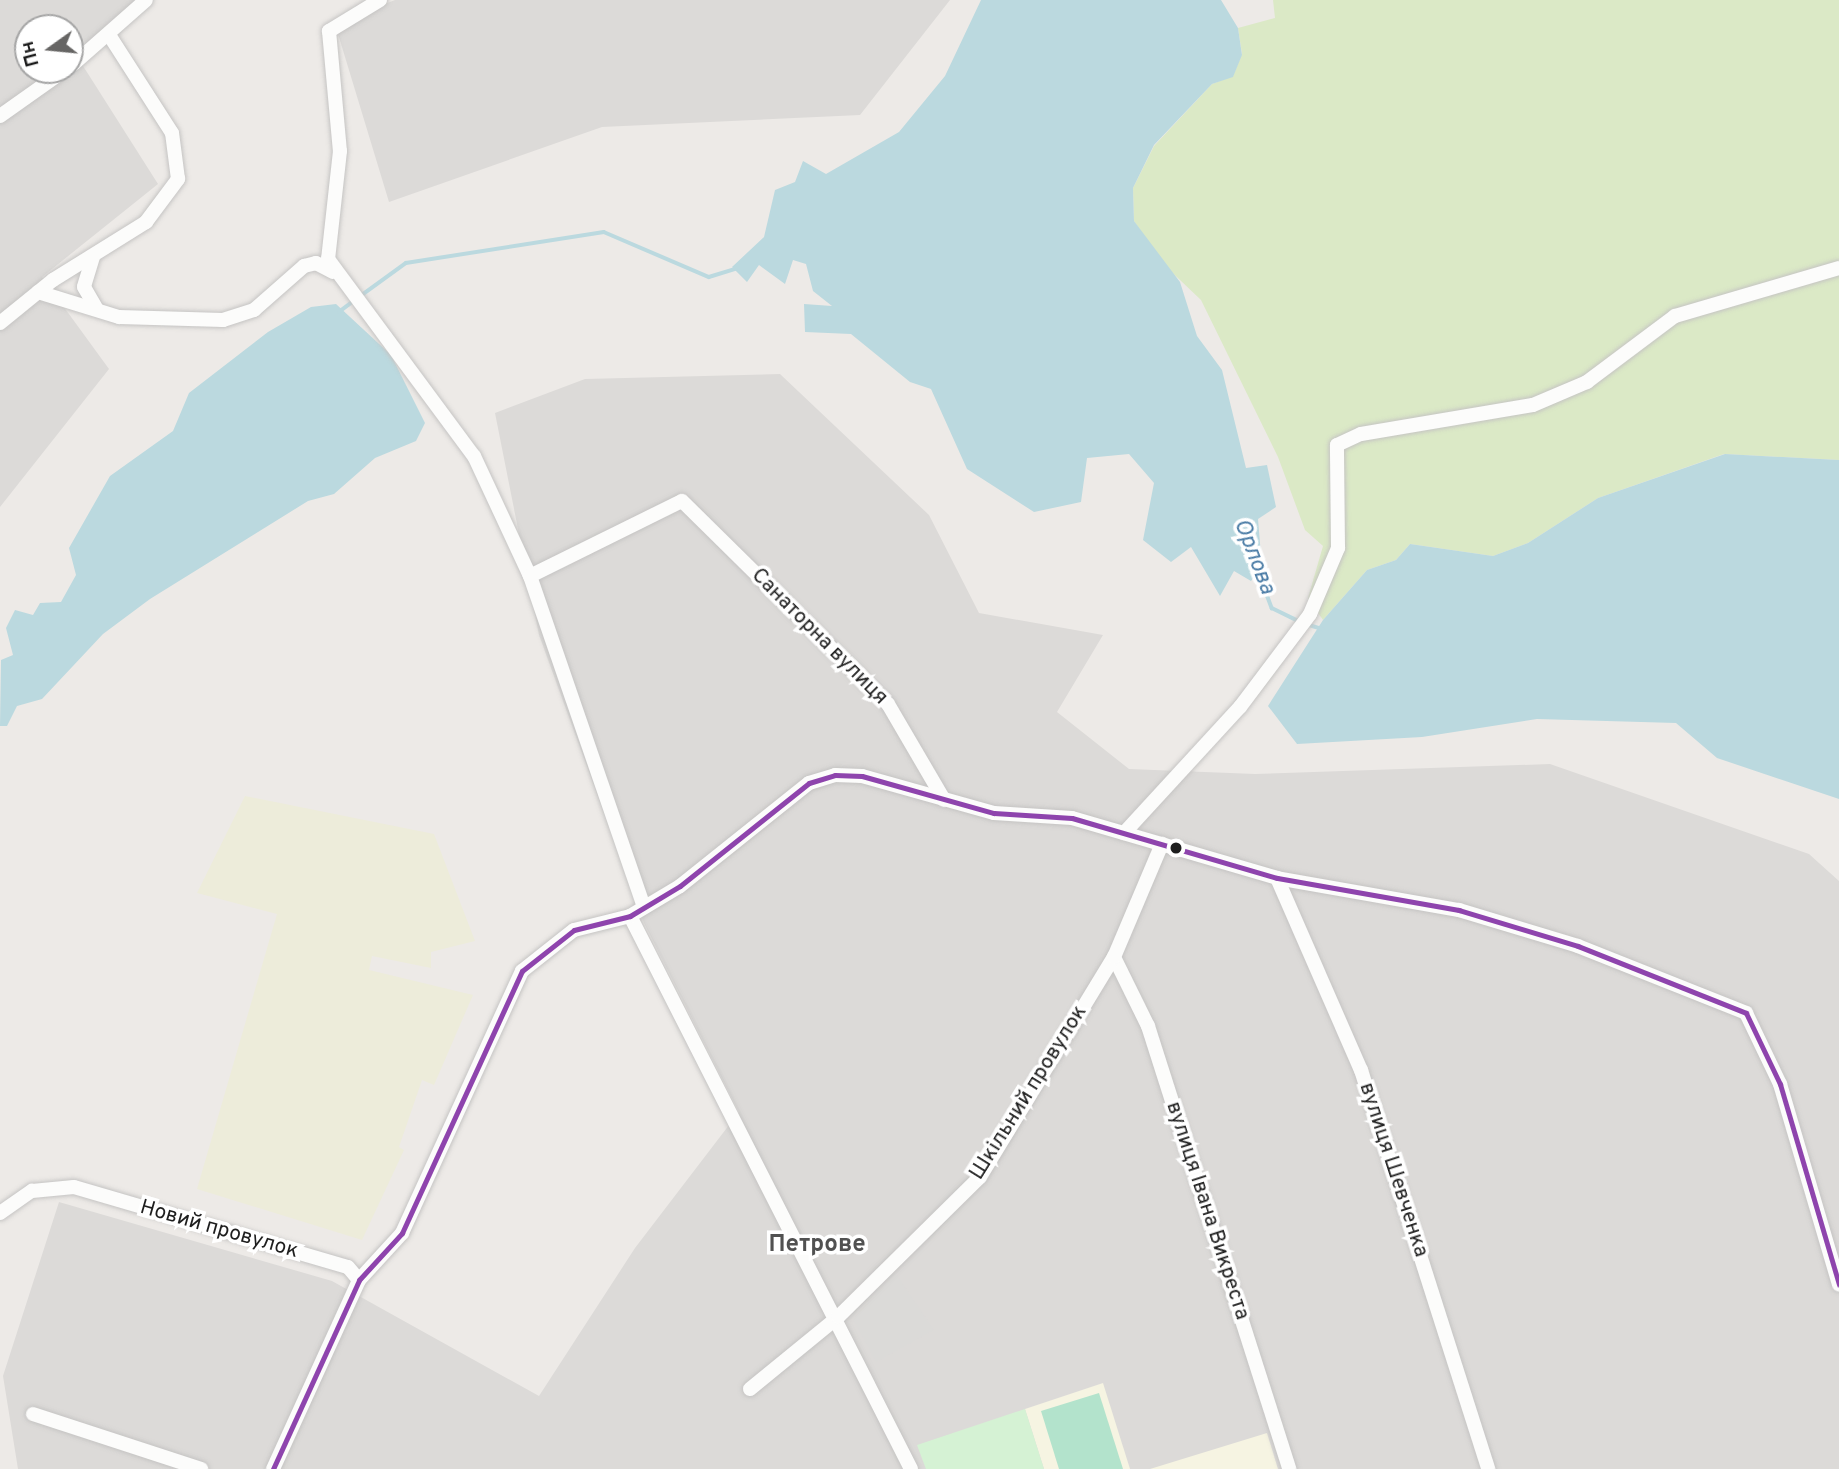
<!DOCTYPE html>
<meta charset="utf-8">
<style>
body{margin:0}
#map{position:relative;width:1839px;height:1469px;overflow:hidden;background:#edeae7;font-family:Overpass,sans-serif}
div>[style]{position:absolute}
.residential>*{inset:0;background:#dcdad8}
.education>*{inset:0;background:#f6f4e2}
.religious>*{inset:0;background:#dbdad8}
.farmland>*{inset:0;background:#edecda}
.grass>*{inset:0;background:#dbe9c6}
.park>*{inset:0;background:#d5f2d4}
.pitch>*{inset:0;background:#b3e3cc}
.water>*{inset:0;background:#bbd9df}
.stream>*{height:3.5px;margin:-1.75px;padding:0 1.75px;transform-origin:1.75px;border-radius:1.75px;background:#bbd9df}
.roads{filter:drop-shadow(0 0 2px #c5c4c3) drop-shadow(0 0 2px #c5c4c3)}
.minor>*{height:14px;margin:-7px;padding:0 7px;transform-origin:7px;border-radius:7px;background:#fcfcfb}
.bus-1>*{height:5px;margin:-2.5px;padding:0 2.5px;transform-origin:2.5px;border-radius:2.5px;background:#8e44ad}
.dots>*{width:19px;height:19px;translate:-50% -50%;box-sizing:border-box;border:4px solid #fff;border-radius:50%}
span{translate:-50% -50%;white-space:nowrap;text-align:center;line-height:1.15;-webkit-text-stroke:7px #fff;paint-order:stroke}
.street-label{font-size:21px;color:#1e1e1e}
.water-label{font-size:23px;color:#497ba5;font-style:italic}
.quarter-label{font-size:24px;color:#515151;font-weight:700}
.north{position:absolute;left:14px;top:14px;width:70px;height:70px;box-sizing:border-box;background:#fff;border:2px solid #a5a5a5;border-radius:50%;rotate:255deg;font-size:19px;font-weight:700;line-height:28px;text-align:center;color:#1e1e1e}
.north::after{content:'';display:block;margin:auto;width:24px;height:32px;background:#666564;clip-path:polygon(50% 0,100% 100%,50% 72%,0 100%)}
</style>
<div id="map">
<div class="residential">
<i style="clip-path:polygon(evenodd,0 0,139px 0,78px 58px,158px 184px,42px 277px,109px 369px,0 507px,0 0,28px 28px,70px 28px,70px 70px,28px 70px,28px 28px)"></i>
<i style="clip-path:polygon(395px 0,950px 0,860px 115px,602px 127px,389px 202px,335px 24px)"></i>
<i style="clip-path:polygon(780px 374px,929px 515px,979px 613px,1103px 635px,1057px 712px,1129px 769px,1255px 774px,1550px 764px,1809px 854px,1839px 881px,1839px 1469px,18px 1469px,3px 1376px,59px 1202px,332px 1281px,539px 1396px,635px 1248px,739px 1112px,644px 923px,539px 635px,495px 413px,585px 379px)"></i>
</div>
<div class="education">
<i style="clip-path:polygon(1103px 1383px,1130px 1469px,1044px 1469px,1025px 1409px)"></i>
<i style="clip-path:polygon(1267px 1433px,1278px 1469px,1150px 1469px)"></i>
</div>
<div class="religious">
<i style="clip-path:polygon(896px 1274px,934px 1330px,876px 1362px,853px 1319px)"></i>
</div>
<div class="farmland">
<i style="clip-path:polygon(245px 796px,434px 834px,475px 941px,431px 952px,431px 968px,372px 956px,369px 970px,473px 995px,434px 1085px,422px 1080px,399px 1147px,404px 1150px,362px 1240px,197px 1189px,277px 914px,197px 893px)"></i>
</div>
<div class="grass">
<i style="clip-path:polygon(1273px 0,1839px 0,1839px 460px,1724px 454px,1598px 498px,1528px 543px,1493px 556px,1410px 544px,1396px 560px,1367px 570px,1323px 620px,1308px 598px,1323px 546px,1305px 530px,1278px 457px,1201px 300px,1159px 260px,1134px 221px,1133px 188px,1154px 146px,1212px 84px,1233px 76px,1242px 54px,1238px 28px,1275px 18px)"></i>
</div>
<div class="park">
<i style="clip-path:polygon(1025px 1409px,1044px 1469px,926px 1469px,917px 1445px)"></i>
</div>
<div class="pitch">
<i style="clip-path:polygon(1099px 1393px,1123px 1469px,1059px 1469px,1041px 1411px)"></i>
</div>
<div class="water">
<i style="clip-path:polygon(981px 0,1221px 0,1238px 28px,1242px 55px,1233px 77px,1212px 84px,1154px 145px,1133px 188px,1134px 221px,1180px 282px,1197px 336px,1222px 370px,1246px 468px,1267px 465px,1276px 507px,1258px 519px,1262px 567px,1251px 581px,1234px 571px,1220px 596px,1191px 547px,1171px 562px,1143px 540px,1154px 483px,1129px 454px,1087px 458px,1081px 502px,1034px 512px,967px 469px,931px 389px,910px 382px,851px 334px,805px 332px,804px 304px,832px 306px,813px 291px,806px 264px,793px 260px,785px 284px,759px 265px,747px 282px,732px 267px,764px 237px,775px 190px,795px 182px,803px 161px,826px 174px,899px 132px,945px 76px)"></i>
<i style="clip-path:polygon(336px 304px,391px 355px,425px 423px,416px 441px,375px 458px,334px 494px,308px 501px,150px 599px,103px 634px,42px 699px,17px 706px,7px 726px,0 726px,1px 660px,13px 655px,6px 628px,15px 610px,33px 615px,40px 603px,61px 602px,76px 575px,69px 548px,110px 476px,173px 431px,189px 393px,268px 332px,311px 307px)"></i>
<i style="clip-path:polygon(1725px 454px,1839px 460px,1839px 799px,1717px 758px,1676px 723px,1537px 719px,1422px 737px,1297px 744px,1268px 706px,1323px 620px,1367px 570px,1396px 560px,1410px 544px,1493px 556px,1528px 543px,1598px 498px)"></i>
</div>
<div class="stream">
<i style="left:362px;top:295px;width:54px;rotate:-36deg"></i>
<i style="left:406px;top:263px;width:200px;rotate:-8.9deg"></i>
<i style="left:604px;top:232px;width:114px;rotate:23.2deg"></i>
<i style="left:709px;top:277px;width:28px;rotate:-17deg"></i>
<i style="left:339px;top:312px;width:20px;rotate:-37deg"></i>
<i style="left:1257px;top:568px;width:43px;rotate:69.4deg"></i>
<i style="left:1272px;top:608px;width:30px;rotate:26deg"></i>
<i style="left:1306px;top:624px;width:17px;rotate:17deg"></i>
</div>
<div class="roads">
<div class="minor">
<i style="left:380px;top:0;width:60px;rotate:148.7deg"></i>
<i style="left:329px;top:31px;width:121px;rotate:84.8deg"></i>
<i style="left:340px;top:151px;width:109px;rotate:96.3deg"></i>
<i style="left:328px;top:259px;width:245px;rotate:53.5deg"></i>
<i style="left:474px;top:456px;width:132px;rotate:65deg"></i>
<i style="left:530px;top:576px;width:350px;rotate:71deg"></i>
<i style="left:70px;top:67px;width:101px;rotate:-41.4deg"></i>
<i style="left:0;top:116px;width:80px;rotate:-35.3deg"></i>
<i style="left:93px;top:257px;width:31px;rotate:107deg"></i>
<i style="left:84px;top:287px;width:24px;rotate:60deg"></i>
<i style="left:38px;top:292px;width:85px;rotate:17.2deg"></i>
<i style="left:119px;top:317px;width:104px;rotate:1.7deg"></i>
<i style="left:223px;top:320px;width:33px;rotate:-18deg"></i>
<i style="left:254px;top:310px;width:67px;rotate:-41.3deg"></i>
<i style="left:304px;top:266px;width:12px;rotate:-14deg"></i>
<i style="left:316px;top:263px;width:19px;rotate:28deg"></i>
<i style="left:0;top:323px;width:68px;rotate:-39.1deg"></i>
<i style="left:53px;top:280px;width:110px;rotate:-31.9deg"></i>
<i style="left:146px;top:222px;width:54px;rotate:-53.3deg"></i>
<i style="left:178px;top:179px;width:46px;rotate:-97.4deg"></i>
<i style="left:172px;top:133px;width:117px;rotate:-122.7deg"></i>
<i style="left:530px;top:576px;width:169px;rotate:-26.3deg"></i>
<i style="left:682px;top:501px;width:289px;rotate:44.6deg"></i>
<i style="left:888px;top:704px;width:111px;rotate:59.7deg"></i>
<i style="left:1124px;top:833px;width:171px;rotate:-47.4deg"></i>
<i style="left:1240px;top:707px;width:116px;rotate:-53deg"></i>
<i style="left:1310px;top:614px;width:72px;rotate:-67deg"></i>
<i style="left:1338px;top:548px;width:103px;rotate:-90.6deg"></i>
<i style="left:1337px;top:445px;width:26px;rotate:-25deg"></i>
<i style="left:1361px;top:434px;width:174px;rotate:-9.6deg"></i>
<i style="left:1533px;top:405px;width:59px;rotate:-23.1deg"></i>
<i style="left:1587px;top:382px;width:110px;rotate:-36.9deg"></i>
<i style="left:1675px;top:316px;width:171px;rotate:-16.3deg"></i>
<i style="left:1277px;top:878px;width:210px;rotate:66.4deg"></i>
<i style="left:1361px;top:1070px;width:419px;rotate:72.3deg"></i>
<i style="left:630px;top:916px;width:620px;rotate:63.06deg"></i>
<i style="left:1114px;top:957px;width:77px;rotate:63.8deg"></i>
<i style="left:1148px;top:1026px;width:465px;rotate:72.3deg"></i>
<i style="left:0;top:1213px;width:39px;rotate:-35deg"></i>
<i style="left:32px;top:1191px;width:42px;rotate:-5.4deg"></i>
<i style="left:74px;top:1187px;width:285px;rotate:16.3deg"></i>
<i style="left:348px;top:1267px;width:17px;rotate:50deg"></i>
<i style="left:750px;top:1389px;width:114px;rotate:-39.3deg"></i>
<i style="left:838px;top:1317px;width:199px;rotate:-44.6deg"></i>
<i style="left:980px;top:1177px;width:258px;rotate:-58.7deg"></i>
<i style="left:1114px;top:957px;width:123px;rotate:-67deg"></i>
<i style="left:33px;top:1414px;width:177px;rotate:18.1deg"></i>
<i style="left:273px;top:1469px;width:208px;rotate:-65.5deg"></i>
<i style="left:359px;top:1280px;width:64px;rotate:-47.5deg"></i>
<i style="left:402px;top:1233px;width:288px;rotate:-65.4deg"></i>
<i style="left:522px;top:971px;width:66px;rotate:-38.3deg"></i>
<i style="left:574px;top:930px;width:58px;rotate:-14deg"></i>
<i style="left:630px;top:916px;width:58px;rotate:-31deg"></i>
<i style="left:680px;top:886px;width:165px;rotate:-38.6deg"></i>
<i style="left:809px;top:783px;width:27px;rotate:-17deg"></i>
<i style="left:835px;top:775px;width:27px;rotate:2deg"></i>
<i style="left:862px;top:776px;width:137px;rotate:15.7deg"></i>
<i style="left:994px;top:813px;width:78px;rotate:3.7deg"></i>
<i style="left:1072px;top:818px;width:214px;rotate:16.3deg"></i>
<i style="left:1277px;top:878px;width:185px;rotate:10deg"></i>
<i style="left:1459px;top:910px;width:124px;rotate:16.8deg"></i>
<i style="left:1578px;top:946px;width:181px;rotate:21.7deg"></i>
<i style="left:1746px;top:1013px;width:79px;rotate:64.4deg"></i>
<i style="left:1780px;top:1084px;width:209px;rotate:73.6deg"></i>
</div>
</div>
<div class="bus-1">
<i style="left:273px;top:1469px;width:208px;rotate:-65.5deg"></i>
<i style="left:359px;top:1280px;width:64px;rotate:-47.5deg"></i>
<i style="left:402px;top:1233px;width:288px;rotate:-65.4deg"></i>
<i style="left:522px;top:971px;width:66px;rotate:-38.3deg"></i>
<i style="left:574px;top:930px;width:58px;rotate:-14deg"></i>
<i style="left:630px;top:916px;width:58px;rotate:-31deg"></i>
<i style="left:680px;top:886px;width:165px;rotate:-38.6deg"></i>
<i style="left:809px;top:783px;width:27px;rotate:-17deg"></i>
<i style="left:835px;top:775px;width:27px;rotate:2deg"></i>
<i style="left:862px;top:776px;width:137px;rotate:15.7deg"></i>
<i style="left:994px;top:813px;width:78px;rotate:3.7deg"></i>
<i style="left:1072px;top:818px;width:214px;rotate:16.3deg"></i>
<i style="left:1277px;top:878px;width:185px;rotate:10deg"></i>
<i style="left:1459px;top:910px;width:124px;rotate:16.8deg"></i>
<i style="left:1578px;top:946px;width:181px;rotate:21.7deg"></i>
<i style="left:1746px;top:1013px;width:79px;rotate:64.4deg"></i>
<i style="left:1780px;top:1084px;width:209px;rotate:73.6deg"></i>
</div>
<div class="dots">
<i style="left:1176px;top:848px;background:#1e1e1e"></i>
</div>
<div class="street-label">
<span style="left:819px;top:637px;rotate:45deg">Санаторна вулиця</span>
<span style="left:1029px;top:1093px;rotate:-58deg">Шкільний провулок</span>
<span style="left:1393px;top:1170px;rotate:72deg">вулиця Шевченка</span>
<span style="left:1207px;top:1211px;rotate:72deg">вулиця Івана Викреста</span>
<span style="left:219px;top:1230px;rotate:16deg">Новий провулок</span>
</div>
<div class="water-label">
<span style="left:1253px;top:557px;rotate:69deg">Орлова</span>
</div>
<div class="quarter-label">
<span style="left:817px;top:1246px">Петрове</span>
</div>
<div class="north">Пн</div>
</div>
